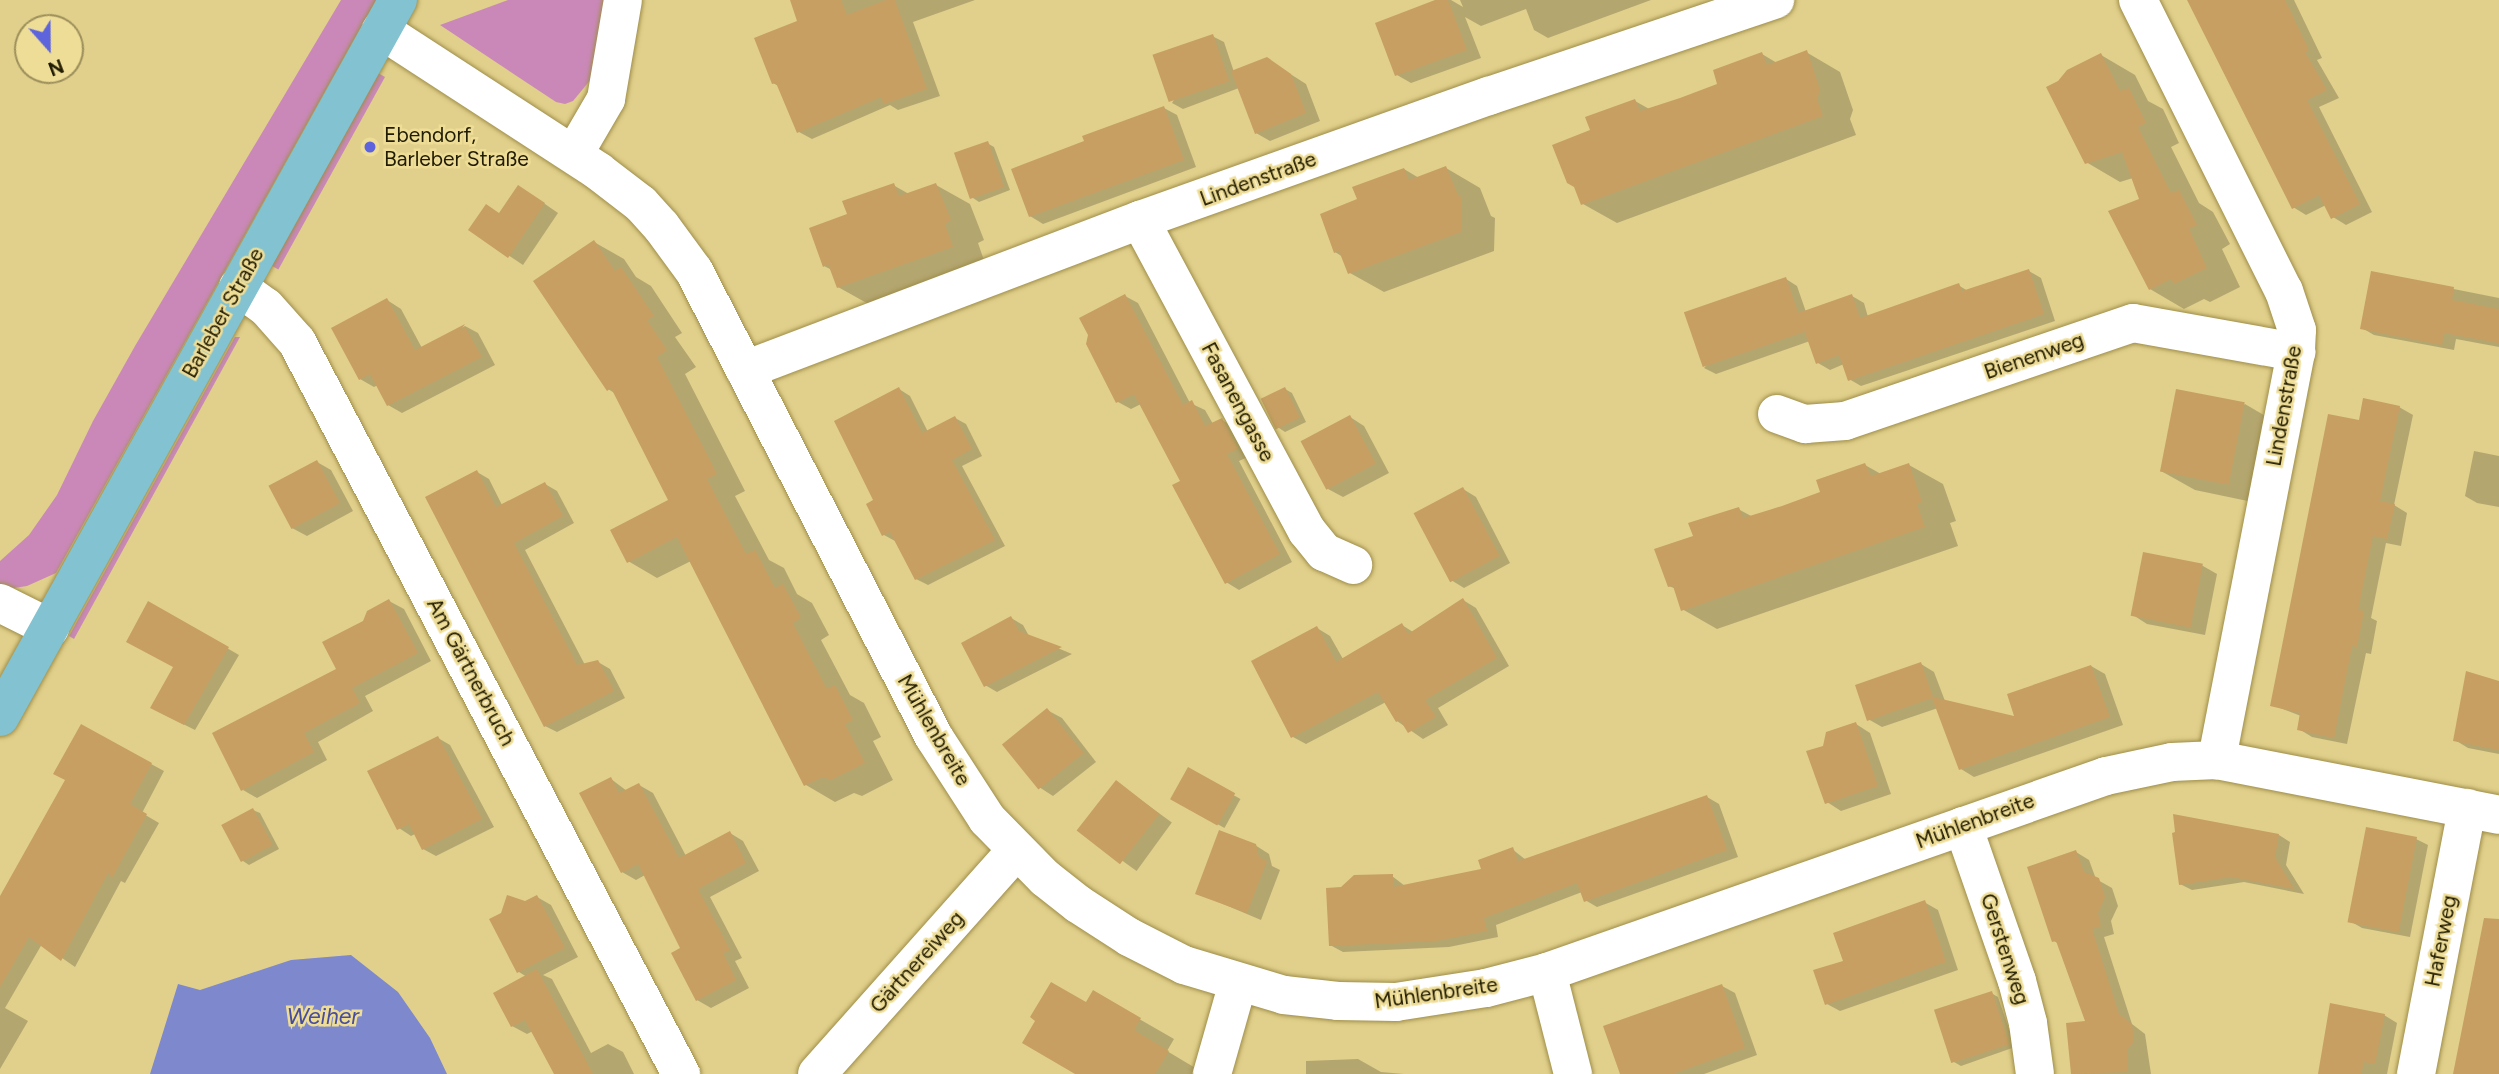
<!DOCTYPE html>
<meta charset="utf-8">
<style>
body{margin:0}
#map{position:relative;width:2499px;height:1074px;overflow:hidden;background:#e1d08b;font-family:Figtree,sans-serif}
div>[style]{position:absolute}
.green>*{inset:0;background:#ca88b9;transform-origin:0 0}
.water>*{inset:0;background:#7d88cd}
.shadow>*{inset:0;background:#0003;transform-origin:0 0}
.building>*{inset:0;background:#c79f63;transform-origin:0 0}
.roads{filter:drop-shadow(0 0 2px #9e8e4a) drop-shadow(0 0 2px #9e8e4a)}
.minor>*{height:38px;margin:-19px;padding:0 19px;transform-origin:19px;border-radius:19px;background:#fff}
.major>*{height:38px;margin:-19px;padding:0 19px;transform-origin:19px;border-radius:19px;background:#83c2d0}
.dots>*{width:19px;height:19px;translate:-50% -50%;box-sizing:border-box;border:4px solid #eedd97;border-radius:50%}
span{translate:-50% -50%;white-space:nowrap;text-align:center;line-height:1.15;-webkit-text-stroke:5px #eedd97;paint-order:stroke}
.poi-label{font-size:21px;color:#211b00}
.left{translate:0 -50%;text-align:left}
.street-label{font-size:21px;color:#211b00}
.water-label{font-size:23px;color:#464ca0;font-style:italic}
.north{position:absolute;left:14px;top:14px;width:70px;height:70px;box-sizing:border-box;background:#eedd97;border:2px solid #9c8f5b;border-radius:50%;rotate:159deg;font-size:19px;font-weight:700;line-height:28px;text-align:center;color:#211b00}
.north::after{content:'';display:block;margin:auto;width:24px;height:32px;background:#5e64dc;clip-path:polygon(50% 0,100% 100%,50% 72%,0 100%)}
</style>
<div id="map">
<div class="green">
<i style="clip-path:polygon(341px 0,376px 0,56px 573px,27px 586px,14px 588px,0 584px,0 561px,29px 535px,57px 495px,93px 421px,135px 346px)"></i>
<i style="clip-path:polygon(508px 0,608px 0,592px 78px,573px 101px,565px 104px,556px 102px,440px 25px)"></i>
<i style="left:385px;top:77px;width:220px;height:8px;rotate:119deg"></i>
<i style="clip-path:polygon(235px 337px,240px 337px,74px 639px,69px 636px)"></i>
</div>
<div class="water">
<i style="clip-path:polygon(351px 955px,398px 992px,430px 1038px,447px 1074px,150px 1074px,178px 984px,200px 990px,291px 960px)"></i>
</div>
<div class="shadow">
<i style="clip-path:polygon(792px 0,975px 0,913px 22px,940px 96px,898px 110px,890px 105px,812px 139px,799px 132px,780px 87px,773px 83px,799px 22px)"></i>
<i style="clip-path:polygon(1440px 0,1451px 0,1463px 7px,1460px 0,1651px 0,1548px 38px,1534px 30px,1526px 9px,1481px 26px,1465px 17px,1481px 58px,1411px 83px,1397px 75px)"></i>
<i style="clip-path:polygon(2189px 0,2294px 0,2322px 58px,2317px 60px,2339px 98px,2319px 107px,2372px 212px,2346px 225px,2333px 217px,2326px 205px,2306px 215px,2293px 207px)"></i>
<i style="clip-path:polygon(1212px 36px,1224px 42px,1234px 72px,1267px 59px,1306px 84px,1320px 121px,1270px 141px,1256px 133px,1239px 88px,1183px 109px,1172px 103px)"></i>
<i style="clip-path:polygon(1806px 52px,1840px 72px,1853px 110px,1850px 119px,1856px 135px,1617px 223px,1583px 204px,1592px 131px,1635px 101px,1651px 110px,1719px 85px,1762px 54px,1777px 63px)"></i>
<i style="clip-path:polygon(2101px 55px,2135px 75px,2148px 101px,2163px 109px,2179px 143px,2171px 147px,2199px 203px,2213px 212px,2230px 244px,2222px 249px,2240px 287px,2210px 302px,2204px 299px,2184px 309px,2150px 289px,2141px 200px,2133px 178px,2120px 182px,2086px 162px)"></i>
<i style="clip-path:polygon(1164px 108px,1177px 115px,1196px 167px,1043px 224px,1030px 216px,1086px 142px)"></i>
<i style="clip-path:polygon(987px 143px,994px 147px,1010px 190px,979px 202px,973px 198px)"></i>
<i style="clip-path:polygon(1446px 168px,1480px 188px,1491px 216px,1495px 218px,1494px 251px,1384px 292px,1350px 273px,1343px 257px,1335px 252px,1360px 200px,1404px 169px,1419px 178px)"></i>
<i style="clip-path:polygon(893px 185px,909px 194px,936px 185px,970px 204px,984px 240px,978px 243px,986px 266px,872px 306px,838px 287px,832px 270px,824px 266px,849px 215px)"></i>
<i style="clip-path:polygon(532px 195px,558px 213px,523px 265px,471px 230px)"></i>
<i style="clip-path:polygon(594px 242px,624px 259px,636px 277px,651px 286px,682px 333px,675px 337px,696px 367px,685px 374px,745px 491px,735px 496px,769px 560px,784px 568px,797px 594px,812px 603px,829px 635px,821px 640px,850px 695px,864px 703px,881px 737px,873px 741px,893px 780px,862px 796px,854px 793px,835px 802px,806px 785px,691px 561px,657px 578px,628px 561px,670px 500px,616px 394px,608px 389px)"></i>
<i style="clip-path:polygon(2029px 271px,2041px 278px,2055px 321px,1861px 386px,1849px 379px,1844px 364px,1830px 370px,1818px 363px,1810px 341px,1716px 374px,1704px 368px,1786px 279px,1797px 286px,1806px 312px,1852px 296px,1864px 303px,1868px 317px,1958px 285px,1968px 291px)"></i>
<i style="clip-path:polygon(2373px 273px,2499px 298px,2499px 347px,2456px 339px,2454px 350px,2374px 335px,2362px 328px)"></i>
<i style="clip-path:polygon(1125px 296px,1138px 303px,1190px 403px,1205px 410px,1213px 424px,1222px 420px,1235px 428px,1250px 456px,1239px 461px,1292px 562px,1239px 590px,1226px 582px,1182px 482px,1141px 404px,1131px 409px,1118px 402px)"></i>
<i style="clip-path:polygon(387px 300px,401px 309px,422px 348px,465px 326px,478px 333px,495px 365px,402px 413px,388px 405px,378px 385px,374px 387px,360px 379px)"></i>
<i style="clip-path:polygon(899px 389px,910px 396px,928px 432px,955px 418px,966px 424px,982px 456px,962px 466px,1005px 546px,928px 585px,916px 579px,895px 541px,884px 535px,876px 501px)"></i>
<i style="clip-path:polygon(1285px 389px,1292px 393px,1306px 422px,1285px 432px,1279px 428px)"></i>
<i style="clip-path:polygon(2245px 404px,2279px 424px,2262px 504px,2195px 490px,2161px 471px)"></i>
<i style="clip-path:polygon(2399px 407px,2413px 415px,2394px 505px,2407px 513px,2401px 546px,2386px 543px,2371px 618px,2377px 621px,2371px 654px,2366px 653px,2347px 744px,2312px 737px,2299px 729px,2301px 716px,2272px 705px)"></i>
<i style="clip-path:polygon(1350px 417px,1364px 426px,1389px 473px,1343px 497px,1328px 489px)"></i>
<i style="clip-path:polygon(2474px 451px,2499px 456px,2499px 507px,2477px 503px,2465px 496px)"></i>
<i style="clip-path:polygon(317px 462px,331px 470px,353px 511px,307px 536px,292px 528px)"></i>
<i style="clip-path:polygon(1865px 465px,1881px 474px,1909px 465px,1943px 484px,1956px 521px,1950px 523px,1958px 546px,1717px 629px,1682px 609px,1676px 589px,1669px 586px,1695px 537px,1738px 509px,1753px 517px,1822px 494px)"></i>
<i style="clip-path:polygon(477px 472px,489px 479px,502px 505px,545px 484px,557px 491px,574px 523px,525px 550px,585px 665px,598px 662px,610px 669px,625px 698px,557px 732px,545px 726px)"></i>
<i style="clip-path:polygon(1463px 489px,1476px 497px,1510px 563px,1464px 588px,1451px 580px)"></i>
<i style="clip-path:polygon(2144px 554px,2203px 566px,2217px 574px,2205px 635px,2147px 624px,2133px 615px)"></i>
<i style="clip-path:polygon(1463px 600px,1476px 608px,1509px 666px,1438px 708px,1448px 725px,1423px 739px,1397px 721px,1386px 702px,1306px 744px,1293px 737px,1317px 628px,1330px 636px,1343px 659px,1402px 625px,1413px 632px)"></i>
<i style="clip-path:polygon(389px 601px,404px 609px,431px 661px,365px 696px,373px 711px,318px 742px,327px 760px,257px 798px,243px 790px,338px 670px,365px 622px)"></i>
<i style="clip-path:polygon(149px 603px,239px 655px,195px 730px,163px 714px,175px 667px)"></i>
<i style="clip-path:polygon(1011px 618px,1023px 625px,1029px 636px,1072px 654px,997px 692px,985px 685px)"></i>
<i style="clip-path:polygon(1921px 664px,1934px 672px,1945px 701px,2017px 718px,2091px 666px,2105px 674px,2123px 725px,1974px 777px,1961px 769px,1938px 708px,1882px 727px,1868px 719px)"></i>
<i style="clip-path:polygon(2499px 683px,2499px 754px,2468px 748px,2455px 740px)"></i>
<i style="clip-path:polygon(1047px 710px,1062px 718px,1096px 762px,1053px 796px,1039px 787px)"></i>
<i style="clip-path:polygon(1856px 724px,1870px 733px,1891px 794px,1841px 811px,1827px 802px,1824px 747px)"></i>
<i style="clip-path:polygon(81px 726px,164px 771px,142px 813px,159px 823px,125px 883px,121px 881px,75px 967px,42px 944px,5px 1008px,28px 1021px,0 1069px,0 900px,67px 780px)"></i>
<i style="clip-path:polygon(438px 738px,450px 745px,494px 827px,436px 856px,423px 849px,415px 834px,411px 836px,399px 828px)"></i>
<i style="left:1188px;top:770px;width:60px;height:33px;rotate:29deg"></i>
<i style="clip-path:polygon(611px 779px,627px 791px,639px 785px,653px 793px,686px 856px,730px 833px,743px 841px,759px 871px,710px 897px,742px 958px,735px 961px,749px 988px,711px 1008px,697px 1000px,682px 948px,645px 875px,636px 880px,622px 872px)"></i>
<i style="left:1116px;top:782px;width:69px;height:60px;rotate:36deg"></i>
<i style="clip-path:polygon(1707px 797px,1719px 804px,1738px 857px,1597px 907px,1585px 900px,1582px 892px,1496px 925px,1498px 937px,1449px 947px,1343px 952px,1330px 945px,1392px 876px,1405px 886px,1484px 870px,1512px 849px,1526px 860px)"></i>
<i style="clip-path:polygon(253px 810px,260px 813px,279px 849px,249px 865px,243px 861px)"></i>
<i style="clip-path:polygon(2279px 835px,2290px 842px,2286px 865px,2304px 894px,2244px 882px,2192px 890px,2180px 884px)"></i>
<i style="clip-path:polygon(2416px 839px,2428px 845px,2410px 937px,2362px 928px,2350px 921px)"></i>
<i style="clip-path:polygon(1255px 845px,1269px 854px,1272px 866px,1280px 870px,1261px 920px,1197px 893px)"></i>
<i style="clip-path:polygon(2076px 852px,2089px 860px,2096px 879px,2112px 888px,2118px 906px,2111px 921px,2114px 934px,2104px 937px,2132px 1024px,2145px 1034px,2151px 1074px,2073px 1074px,2068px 1025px,2088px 1023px,2059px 944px,2054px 941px)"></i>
<i style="clip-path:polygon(537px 897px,551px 905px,578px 957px,543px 975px,552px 979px,591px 1053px,608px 1044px,623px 1052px,634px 1074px,555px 1074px,533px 1031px,527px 1034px,512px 1026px,527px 977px,519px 972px,525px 903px)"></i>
<i style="clip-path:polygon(1924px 902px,1938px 910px,1958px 970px,1840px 1011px,1827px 1004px,1845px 962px)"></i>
<i style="clip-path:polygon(1722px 986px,1735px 993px,1757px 1055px,1704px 1074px,1622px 1074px)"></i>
<i style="clip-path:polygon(1094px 993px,1174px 1039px,1167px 1051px,1202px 1072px,1200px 1074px,1079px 1074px,1086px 1004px)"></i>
<i style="clip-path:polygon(1991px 993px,1998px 997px,2015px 1047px,1961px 1066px,1954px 1062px)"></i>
<i style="clip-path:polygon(2384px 1015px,2397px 1023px,2387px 1074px,2319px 1074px)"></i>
<i style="clip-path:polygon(1358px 1059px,1381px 1072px,1404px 1074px,1306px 1074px,1306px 1061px)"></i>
</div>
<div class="building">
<i style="clip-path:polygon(790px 0,841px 0,847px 15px,886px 0,895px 0,927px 89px,884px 104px,881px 97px,797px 133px,776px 83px,772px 84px,754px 38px,797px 21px)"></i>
<i style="clip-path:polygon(1435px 0,1448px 0,1467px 50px,1395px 76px,1375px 23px)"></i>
<i style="clip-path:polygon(2187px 0,2285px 0,2309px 50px,2305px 52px,2327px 90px,2307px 100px,2360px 204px,2331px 219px,2319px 195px,2292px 209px)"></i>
<i style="left:1213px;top:34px;width:50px;height:64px;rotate:71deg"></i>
<i style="clip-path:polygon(1807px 50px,1820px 90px,1817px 99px,1823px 116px,1581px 205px,1574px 187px,1567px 183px,1552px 145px,1590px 130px,1585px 117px,1635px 99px,1640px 111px,1680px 98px,1717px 84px,1713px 70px,1762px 52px,1767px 65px)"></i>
<i style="clip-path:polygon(2101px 53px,2120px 91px,2129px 88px,2146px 123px,2138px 127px,2171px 193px,2179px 190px,2197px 225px,2189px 229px,2207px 268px,2174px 284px,2171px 279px,2149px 290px,2108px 211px,2139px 199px,2122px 152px,2085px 164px,2046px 87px,2058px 81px,2067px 70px)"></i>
<i style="clip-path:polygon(1267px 57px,1291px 74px,1306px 113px,1255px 134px,1231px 71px)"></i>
<i style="clip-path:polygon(1164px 106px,1184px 160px,1029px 217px,1011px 169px,1084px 141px,1082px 136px)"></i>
<i style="left:988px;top:141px;width:49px;height:36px;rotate:71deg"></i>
<i style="clip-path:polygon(1446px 166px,1458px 195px,1461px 197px,1461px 232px,1348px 274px,1339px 251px,1334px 253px,1320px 214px,1357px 199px,1352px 187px,1404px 168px,1409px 180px)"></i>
<i style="clip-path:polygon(894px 183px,899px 196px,936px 183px,951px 220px,945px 224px,953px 247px,837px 288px,828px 264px,823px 267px,809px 228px,847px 214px,842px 201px)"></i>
<i style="clip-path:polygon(518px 185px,545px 203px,508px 258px,468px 230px,486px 204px,499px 213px)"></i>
<i style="clip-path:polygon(594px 240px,615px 271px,621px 267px,654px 316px,647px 320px,667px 350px,657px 357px,717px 474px,707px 479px,746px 554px,755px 550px,775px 588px,783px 584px,801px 618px,793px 623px,809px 655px,827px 689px,835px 685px,853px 720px,845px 724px,865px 763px,831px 780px,823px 777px,804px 786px,677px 537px,627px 563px,610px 530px,668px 500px,611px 388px,607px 391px,533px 281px)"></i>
<i style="clip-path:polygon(2029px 269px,2044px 314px,1848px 381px,1839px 355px,1816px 364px,1798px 313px,1852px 294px,1860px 318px,1959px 283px,1962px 291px)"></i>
<i style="clip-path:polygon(2371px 271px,2454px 287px,2452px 300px,2499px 309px,2499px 343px,2444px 333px,2442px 345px,2360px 329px)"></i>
<i style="left:1786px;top:277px;width:58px;height:108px;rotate:71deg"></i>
<i style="clip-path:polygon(1125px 294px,1183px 405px,1192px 400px,1205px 426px,1222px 418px,1238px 449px,1227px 454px,1280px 554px,1225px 584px,1172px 485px,1180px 481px,1134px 394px,1116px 403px,1086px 344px,1088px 335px,1079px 318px)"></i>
<i style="clip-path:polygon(387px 298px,415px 350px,465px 324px,460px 331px,465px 327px,482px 357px,387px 406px,370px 374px,359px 380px,331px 328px)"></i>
<i style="clip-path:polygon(899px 387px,922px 433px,955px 416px,972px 449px,952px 460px,995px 540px,915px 580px,890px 532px,882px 536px,866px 504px,873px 500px,834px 421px)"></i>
<i style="left:1285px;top:387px;width:34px;height:27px;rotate:64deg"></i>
<i style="left:2176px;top:389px;width:70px;height:84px;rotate:11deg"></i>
<i style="clip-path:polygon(2363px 398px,2400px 406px,2380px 501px,2395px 504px,2387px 539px,2373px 536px,2358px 610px,2364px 611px,2357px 647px,2352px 646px,2334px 738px,2297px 730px,2300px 713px,2270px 706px,2328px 414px,2359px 420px)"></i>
<i style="left:1350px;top:415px;width:55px;height:56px;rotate:62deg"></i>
<i style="left:317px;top:460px;width:49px;height:55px;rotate:62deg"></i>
<i style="clip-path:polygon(1865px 463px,1871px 476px,1909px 463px,1922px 502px,1917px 504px,1925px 527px,1681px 611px,1673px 586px,1668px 587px,1654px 549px,1693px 536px,1688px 523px,1739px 507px,1743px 518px,1782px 506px,1820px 492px,1816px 480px)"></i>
<i style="clip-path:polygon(477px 470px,496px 507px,545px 482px,563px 516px,514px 543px,577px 665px,598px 660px,614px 691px,544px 727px,425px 497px)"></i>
<i style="left:1463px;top:487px;width:78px;height:56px;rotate:62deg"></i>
<i style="left:2143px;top:552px;width:61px;height:65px;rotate:11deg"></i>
<i style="clip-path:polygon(1463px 598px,1497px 658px,1425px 700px,1436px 717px,1408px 733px,1400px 720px,1396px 722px,1378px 692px,1291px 738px,1251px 661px,1317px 626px,1336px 662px,1402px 623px,1408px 634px)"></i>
<i style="clip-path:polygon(389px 599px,418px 653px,352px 688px,360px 703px,304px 733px,314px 752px,241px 791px,212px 733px,336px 669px,322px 642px,363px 621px,367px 611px)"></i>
<i style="clip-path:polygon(148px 601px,229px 647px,184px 725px,150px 708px,173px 667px,126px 642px)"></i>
<i style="clip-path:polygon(1011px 616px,1019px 631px,1062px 647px,984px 687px,961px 643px)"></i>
<i style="clip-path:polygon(1921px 662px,1933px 697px,2014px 716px,2007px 694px,2091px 665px,2110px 717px,1959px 770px,1932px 698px,1867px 721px,1855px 685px)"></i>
<i style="clip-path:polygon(2466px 671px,2499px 681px,2499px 750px,2453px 741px)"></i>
<i style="left:1047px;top:708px;width:58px;height:58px;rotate:51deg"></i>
<i style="clip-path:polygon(1856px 722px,1878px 786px,1825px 804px,1806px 751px,1823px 746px,1826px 732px)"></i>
<i style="clip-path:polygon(81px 724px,152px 763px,130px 804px,147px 814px,112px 878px,108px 873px,61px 961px,29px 937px,0 987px,0 896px,65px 780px,53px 774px)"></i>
<i style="clip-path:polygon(438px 736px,482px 819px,422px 850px,409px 824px,397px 830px,367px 771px)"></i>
<i style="left:1188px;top:767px;width:54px;height:37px;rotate:29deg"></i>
<i style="clip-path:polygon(611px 777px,619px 793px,639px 783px,679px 858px,730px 831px,746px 863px,698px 889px,730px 950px,723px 953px,736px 980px,696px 1001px,671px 953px,680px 948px,638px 864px,621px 873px,579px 793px)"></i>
<i style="left:1116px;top:780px;width:55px;height:64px;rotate:38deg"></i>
<i style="clip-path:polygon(1707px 795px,1727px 850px,1584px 902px,1577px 883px,1484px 918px,1487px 931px,1436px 941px,1329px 946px,1326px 888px,1341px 887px,1354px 875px,1393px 874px,1393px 887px,1481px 869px,1478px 860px,1513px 847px,1518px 861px)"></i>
<i style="left:253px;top:808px;width:42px;height:36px;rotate:62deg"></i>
<i style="clip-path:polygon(2173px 814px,2279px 834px,2275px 857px,2294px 889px,2231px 877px,2179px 885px,2172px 833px,2175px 832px)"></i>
<i style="left:2366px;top:827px;width:52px;height:97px;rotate:11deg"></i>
<i style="clip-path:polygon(1219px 830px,1256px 844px,1259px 857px,1267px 861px,1247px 913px,1195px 894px)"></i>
<i style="clip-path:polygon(2076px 850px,2084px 872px,2099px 878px,2105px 897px,2098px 913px,2101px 926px,2092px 929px,2119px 1014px,2132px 1024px,2134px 1041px,2127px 1050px,2128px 1072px,2071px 1074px,2066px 1023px,2085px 1021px,2056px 941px,2052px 942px,2027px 867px)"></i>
<i style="clip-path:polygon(507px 895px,525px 901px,537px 895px,565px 948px,517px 973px,489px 919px,501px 913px)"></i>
<i style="clip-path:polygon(1925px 900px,1946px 962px,1825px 1005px,1813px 970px,1843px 961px,1833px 933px)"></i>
<i style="clip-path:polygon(2484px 918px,2499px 919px,2499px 1074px,2453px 1074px)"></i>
<i style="clip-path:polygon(537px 969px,593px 1074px,554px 1074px,525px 1020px,511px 1027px,493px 993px)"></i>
<i style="clip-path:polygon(1051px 982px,1086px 1002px,1093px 990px,1141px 1018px,1134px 1030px,1169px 1051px,1155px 1074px,1075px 1074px,1022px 1043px,1035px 1021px,1030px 1017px)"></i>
<i style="clip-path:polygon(1722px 984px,1745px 1048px,1673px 1074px,1620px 1074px,1603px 1026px)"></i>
<i style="left:1992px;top:991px;width:56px;height:61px;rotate:72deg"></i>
<i style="clip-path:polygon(2330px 1003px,2385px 1014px,2375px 1064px,2364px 1062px,2361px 1074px,2318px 1074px)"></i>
</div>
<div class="roads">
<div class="minor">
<i style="left:2138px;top:0;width:326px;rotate:63.4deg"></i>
<i style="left:2284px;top:291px;width:41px;rotate:71.6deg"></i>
<i style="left:2297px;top:330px;width:22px;rotate:93deg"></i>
<i style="left:2296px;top:352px;width:416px;rotate:101deg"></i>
<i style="left:381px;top:30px;width:259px;rotate:33deg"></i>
<i style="left:598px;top:171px;width:54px;rotate:37.5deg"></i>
<i style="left:641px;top:204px;width:30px;rotate:48deg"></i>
<i style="left:661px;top:226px;width:56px;rotate:53.7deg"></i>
<i style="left:694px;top:271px;width:524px;rotate:62.75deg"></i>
<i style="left:934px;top:737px;width:98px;rotate:57.1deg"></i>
<i style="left:987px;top:819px;width:83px;rotate:45.5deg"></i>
<i style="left:1045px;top:878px;width:42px;rotate:38.2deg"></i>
<i style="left:1078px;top:904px;width:61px;rotate:32.9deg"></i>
<i style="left:1129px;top:937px;width:62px;rotate:27deg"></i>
<i style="left:1184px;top:965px;width:104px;rotate:16.7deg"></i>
<i style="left:1284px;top:995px;width:54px;rotate:6.3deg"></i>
<i style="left:1338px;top:1001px;width:58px;rotate:1deg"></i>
<i style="left:1396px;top:1002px;width:91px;rotate:-8.8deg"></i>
<i style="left:1486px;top:988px;width:63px;rotate:-14.7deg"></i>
<i style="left:1547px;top:972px;width:592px;rotate:-19.32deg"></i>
<i style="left:2106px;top:776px;width:67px;rotate:-12deg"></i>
<i style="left:2172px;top:762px;width:45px;rotate:-2.5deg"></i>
<i style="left:2217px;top:760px;width:287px;rotate:11deg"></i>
<i style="left:574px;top:154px;width:64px;rotate:-59.8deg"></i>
<i style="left:606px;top:99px;width:100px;rotate:-80.3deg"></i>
<i style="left:1140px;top:220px;width:353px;rotate:61.8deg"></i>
<i style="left:1307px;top:531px;width:27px;rotate:51deg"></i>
<i style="left:1324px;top:552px;width:32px;rotate:24deg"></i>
<i style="left:238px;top:287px;width:34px;rotate:36deg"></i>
<i style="left:266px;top:307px;width:47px;rotate:48.5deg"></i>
<i style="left:297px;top:342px;width:827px;rotate:62.32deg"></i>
<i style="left:745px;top:370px;width:423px;rotate:-20.8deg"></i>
<i style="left:1140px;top:220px;width:370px;rotate:-19.6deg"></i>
<i style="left:1489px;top:96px;width:302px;rotate:-18.6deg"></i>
<i style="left:1777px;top:414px;width:30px;rotate:20deg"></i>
<i style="left:1805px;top:424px;width:40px;rotate:-4.3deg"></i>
<i style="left:1845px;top:421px;width:304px;rotate:-18.8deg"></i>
<i style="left:2133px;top:323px;width:166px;rotate:10.1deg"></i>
<i style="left:0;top:603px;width:56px;rotate:26.6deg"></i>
<i style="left:1963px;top:826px;width:164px;rotate:70.8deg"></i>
<i style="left:2017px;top:981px;width:43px;rotate:75.3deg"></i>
<i style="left:2028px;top:1023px;width:51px;rotate:82.2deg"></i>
<i style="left:1547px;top:972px;width:105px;rotate:75.7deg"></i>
<i style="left:817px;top:1074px;width:299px;rotate:-48.3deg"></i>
<i style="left:1212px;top:1074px;width:95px;rotate:-74.1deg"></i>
<i style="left:2416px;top:1074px;width:271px;rotate:-79.1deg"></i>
</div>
<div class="major">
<i style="left:0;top:717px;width:820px;rotate:-60.97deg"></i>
</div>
</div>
<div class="dots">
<i style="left:370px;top:147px;background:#5e64dc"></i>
</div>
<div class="poi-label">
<span class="left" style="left:384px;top:147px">Ebendorf,<br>Barleber Straße</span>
</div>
<div class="street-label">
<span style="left:1258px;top:179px;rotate:-20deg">Lindenstraße</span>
<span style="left:223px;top:313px;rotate:-61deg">Barleber Straße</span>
<span style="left:2034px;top:356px;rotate:-19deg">Bienenweg</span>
<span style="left:1238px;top:402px;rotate:62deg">Fasanengasse</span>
<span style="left:2284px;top:406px;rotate:-80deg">Lindenstraße</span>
<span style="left:471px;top:672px;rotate:62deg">Am Gärtnerbruch</span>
<span style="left:934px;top:730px;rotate:60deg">Mühlenbreite</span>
<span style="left:1975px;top:821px;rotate:-20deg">Mühlenbreite</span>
<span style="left:2441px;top:941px;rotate:-79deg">Haferweg</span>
<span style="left:2005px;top:949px;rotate:72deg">Gerstenweg</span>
<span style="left:917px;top:962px;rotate:-48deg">Gärtnereiweg</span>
<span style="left:1436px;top:993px;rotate:-8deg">Mühlenbreite</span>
</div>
<div class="water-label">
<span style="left:323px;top:1016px">Weiher</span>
</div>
<div class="north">N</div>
</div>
